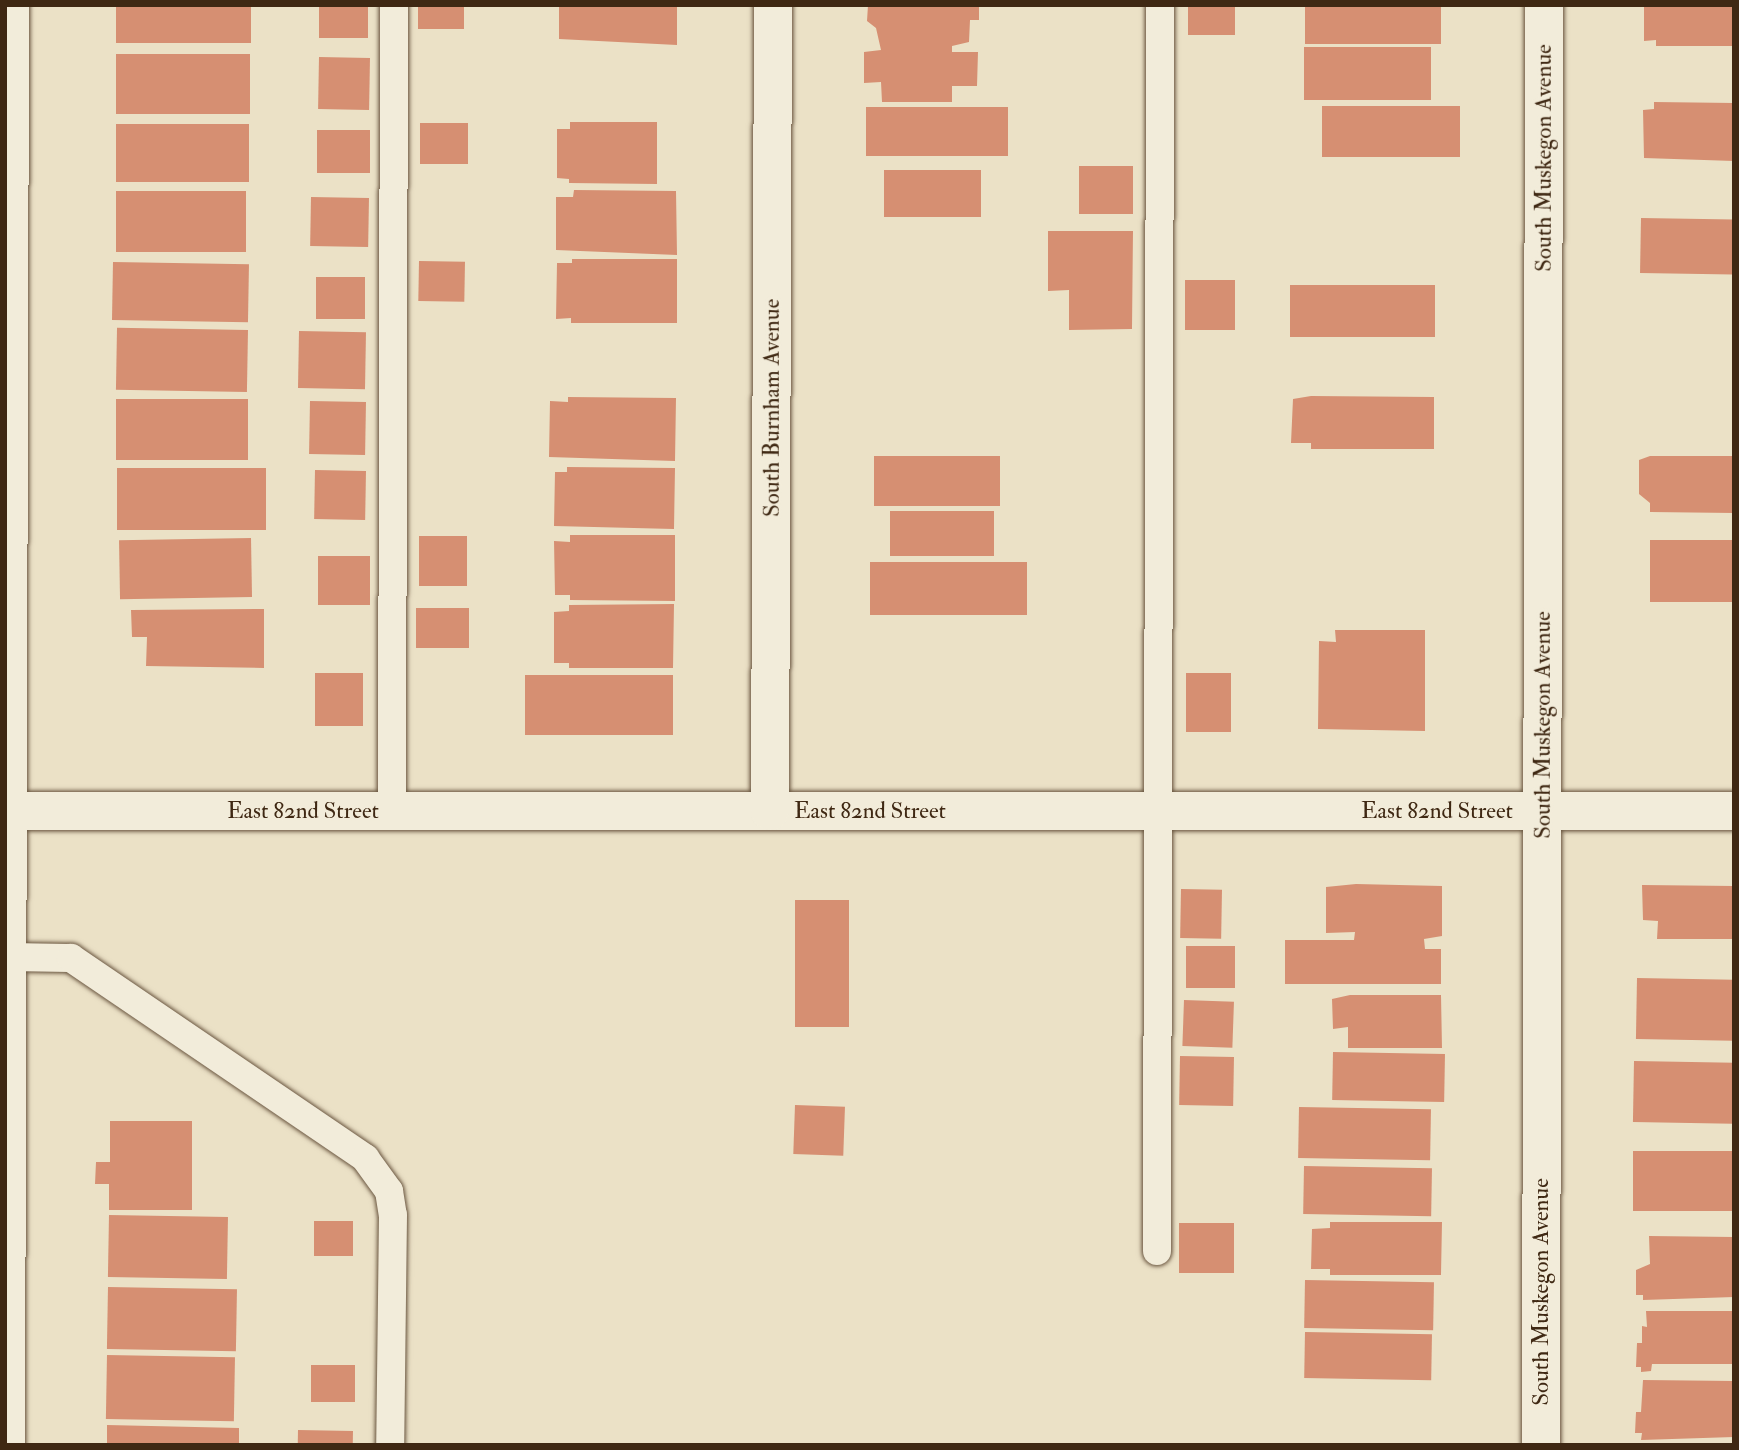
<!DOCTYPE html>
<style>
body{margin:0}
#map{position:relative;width:1739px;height:1450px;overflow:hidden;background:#ebe1c6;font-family:"IM FELL Double Pica",serif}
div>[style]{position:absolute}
.building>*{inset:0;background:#d68f72;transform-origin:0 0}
.roads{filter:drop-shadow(0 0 2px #6a5640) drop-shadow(0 0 2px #6a5640)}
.service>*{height:28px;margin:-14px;padding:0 14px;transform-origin:14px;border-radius:14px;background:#f2ecda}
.minor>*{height:38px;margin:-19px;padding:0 19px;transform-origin:19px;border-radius:19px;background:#f2ecda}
span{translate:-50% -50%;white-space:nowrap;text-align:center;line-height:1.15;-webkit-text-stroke:6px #f2ecda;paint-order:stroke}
.street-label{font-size:23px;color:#3f2813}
.frame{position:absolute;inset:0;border:7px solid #3f2813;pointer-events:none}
</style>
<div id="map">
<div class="building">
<i style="left:116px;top:5px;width:135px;height:38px"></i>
<i style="left:319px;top:5px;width:49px;height:33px"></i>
<i style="left:418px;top:5px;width:46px;height:24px"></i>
<i style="clip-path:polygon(559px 5px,677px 5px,677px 45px,559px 39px)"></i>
<i style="clip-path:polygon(868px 5px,979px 5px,979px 20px,970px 20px,969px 42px,952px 46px,952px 52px,978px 52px,977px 86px,952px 86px,952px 102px,882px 102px,881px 82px,864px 83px,864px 52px,881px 50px,876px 28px,867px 21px)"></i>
<i style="left:1188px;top:5px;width:47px;height:30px"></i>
<i style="left:1305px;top:5px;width:136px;height:39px"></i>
<i style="clip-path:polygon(1644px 5px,1734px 5px,1734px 46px,1656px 46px,1656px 40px,1644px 41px)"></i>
<i style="left:1304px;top:47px;width:127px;height:53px"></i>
<i style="left:116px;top:54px;width:134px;height:60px"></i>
<i style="left:319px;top:57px;width:51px;height:52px;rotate:1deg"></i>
<i style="clip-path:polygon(1654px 102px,1734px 103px,1734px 161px,1644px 158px,1643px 110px,1654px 109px)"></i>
<i style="left:1322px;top:106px;width:138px;height:51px"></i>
<i style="left:866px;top:107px;width:142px;height:49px"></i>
<i style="clip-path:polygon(570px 122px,657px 122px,657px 184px,569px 183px,569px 179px,557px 178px,557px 129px,570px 129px)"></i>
<i style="left:420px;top:123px;width:48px;height:41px"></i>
<i style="left:116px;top:124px;width:133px;height:58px"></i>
<i style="left:317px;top:130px;width:53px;height:43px"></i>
<i style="left:1079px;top:166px;width:54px;height:48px"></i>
<i style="left:884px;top:170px;width:97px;height:47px"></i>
<i style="clip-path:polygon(574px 190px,676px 191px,677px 255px,556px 250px,556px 197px,573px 197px)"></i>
<i style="left:116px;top:191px;width:130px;height:61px"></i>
<i style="left:311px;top:197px;width:58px;height:49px;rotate:1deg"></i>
<i style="left:1641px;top:218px;width:93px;height:55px;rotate:1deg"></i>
<i style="clip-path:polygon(1048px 231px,1133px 231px,1132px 329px,1069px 330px,1069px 290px,1048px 291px)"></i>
<i style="clip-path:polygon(572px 259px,677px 259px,677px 323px,571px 323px,571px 318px,556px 319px,557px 263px,572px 263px)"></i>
<i style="left:419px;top:261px;width:46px;height:40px;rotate:1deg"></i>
<i style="left:113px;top:262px;width:136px;height:58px;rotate:1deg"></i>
<i style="left:316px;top:277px;width:49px;height:42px"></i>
<i style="left:1185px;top:280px;width:50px;height:50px"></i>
<i style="left:1290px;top:285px;width:145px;height:52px"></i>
<i style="left:248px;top:330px;width:62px;height:131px;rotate:91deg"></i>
<i style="left:299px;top:331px;width:67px;height:57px;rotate:1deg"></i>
<i style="clip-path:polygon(1311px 396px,1434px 397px,1434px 449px,1311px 449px,1311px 443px,1291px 443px,1293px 399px)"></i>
<i style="clip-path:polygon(568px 397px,676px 398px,675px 461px,549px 457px,550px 401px,568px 402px)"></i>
<i style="left:116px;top:399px;width:132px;height:61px"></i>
<i style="left:310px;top:401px;width:56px;height:53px;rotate:1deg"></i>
<i style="left:874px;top:456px;width:126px;height:50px"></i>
<i style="clip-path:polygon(1650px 456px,1734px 456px,1734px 513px,1650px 512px,1650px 503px,1639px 494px,1639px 460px)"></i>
<i style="clip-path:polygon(567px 467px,675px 468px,674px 529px,554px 526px,555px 472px,567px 472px)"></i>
<i style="left:117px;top:468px;width:149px;height:62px"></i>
<i style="left:315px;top:470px;width:51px;height:49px;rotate:1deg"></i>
<i style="left:890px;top:511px;width:104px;height:45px"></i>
<i style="clip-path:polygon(570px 535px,675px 535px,675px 601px,570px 600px,570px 595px,555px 595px,554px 541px,570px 542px)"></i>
<i style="left:419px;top:536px;width:48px;height:50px"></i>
<i style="left:251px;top:538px;width:59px;height:132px;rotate:89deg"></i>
<i style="left:1650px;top:540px;width:84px;height:62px"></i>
<i style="left:318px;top:556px;width:52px;height:49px"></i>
<i style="left:870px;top:562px;width:157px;height:53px"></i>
<i style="clip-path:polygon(674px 604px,673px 668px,569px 668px,569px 663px,554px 663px,554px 612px,569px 611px,569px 605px)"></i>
<i style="left:416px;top:608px;width:53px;height:40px"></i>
<i style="clip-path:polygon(264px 609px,264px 668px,146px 666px,147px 637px,132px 637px,131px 610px)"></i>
<i style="clip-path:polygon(1335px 630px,1425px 630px,1425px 731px,1318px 729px,1319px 641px,1336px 642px)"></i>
<i style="left:315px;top:673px;width:48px;height:53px"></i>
<i style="left:1231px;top:673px;width:59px;height:45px;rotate:90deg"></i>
<i style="left:525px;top:675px;width:148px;height:60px"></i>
<i style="clip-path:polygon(1356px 884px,1442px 886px,1442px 936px,1424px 939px,1425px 949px,1441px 949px,1441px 984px,1285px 984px,1285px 940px,1354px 940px,1355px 932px,1326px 933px,1326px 887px)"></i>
<i style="clip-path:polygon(1642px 885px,1734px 886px,1734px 939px,1657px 939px,1658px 921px,1643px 920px)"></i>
<i style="left:1181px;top:889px;width:41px;height:49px;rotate:1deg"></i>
<i style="left:795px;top:900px;width:54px;height:127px"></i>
<i style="left:1186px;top:946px;width:49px;height:42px"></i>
<i style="left:1637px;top:978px;width:97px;height:61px;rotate:1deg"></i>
<i style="clip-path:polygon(1350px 995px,1441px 995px,1442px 1048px,1348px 1048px,1348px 1027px,1333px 1029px,1332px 999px)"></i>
<i style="left:1184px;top:1000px;width:50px;height:46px;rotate:2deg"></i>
<i style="left:1333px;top:1052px;width:112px;height:48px;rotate:1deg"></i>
<i style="left:1180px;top:1056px;width:54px;height:49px;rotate:1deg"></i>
<i style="left:1634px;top:1061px;width:100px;height:61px;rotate:1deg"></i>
<i style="left:795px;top:1105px;width:50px;height:49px;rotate:2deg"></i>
<i style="left:1299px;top:1107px;width:132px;height:51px;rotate:1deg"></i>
<i style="clip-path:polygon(110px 1121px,192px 1121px,192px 1210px,109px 1210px,109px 1184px,95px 1184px,96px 1162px,110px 1162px)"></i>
<i style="left:1633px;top:1151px;width:101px;height:60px"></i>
<i style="left:1304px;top:1166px;width:128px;height:48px;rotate:1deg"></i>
<i style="left:109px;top:1215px;width:119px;height:62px;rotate:1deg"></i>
<i style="left:314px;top:1221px;width:39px;height:35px"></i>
<i style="clip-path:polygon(1330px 1222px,1442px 1222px,1441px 1275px,1330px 1275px,1330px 1269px,1311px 1269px,1312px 1229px,1330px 1228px)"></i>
<i style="left:1179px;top:1223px;width:55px;height:50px"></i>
<i style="clip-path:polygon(1649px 1236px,1734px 1237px,1734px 1297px,1643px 1300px,1643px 1295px,1636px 1295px,1636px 1270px,1650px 1264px)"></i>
<i style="left:1305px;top:1280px;width:129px;height:48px;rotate:1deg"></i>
<i style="left:108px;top:1287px;width:129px;height:62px;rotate:1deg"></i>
<i style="clip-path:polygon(1646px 1311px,1734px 1311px,1734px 1364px,1652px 1364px,1651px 1371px,1641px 1372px,1641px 1367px,1636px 1367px,1637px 1343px,1642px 1343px,1642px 1326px,1647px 1327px)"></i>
<i style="left:1305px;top:1332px;width:127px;height:46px;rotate:1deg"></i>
<i style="left:107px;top:1355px;width:128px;height:64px;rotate:1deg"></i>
<i style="left:311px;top:1365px;width:44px;height:37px"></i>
<i style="clip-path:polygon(1643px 1380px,1734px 1381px,1734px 1437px,1641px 1440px,1642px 1433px,1635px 1433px,1636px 1412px,1641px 1412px)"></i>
<i style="clip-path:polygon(107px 1425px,239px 1428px,239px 1445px,107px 1445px)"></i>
<i style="left:298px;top:1430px;width:55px;height:15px;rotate:1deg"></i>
</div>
<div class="roads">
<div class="service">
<i style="left:392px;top:811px;width:806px;rotate:-89.86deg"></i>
<i style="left:8px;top:957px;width:63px;rotate:0.9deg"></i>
<i style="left:71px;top:958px;width:356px;rotate:34.2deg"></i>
<i style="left:365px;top:1158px;width:41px;rotate:54deg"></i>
<i style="left:389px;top:1191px;width:24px;rotate:81deg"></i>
<i style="left:393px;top:1215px;width:230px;rotate:90.7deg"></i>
<i style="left:1157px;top:1251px;width:1246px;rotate:-89.86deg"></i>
</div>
<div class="minor">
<i style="left:5px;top:811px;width:1729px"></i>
<i style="left:770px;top:811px;width:806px;rotate:-89.79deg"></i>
<i style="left:6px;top:1445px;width:1440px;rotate:-89.84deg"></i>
<i style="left:1541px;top:1445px;width:1440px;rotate:-89.88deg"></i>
</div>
</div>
<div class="street-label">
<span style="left:1544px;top:158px;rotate:-90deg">South Muskegon Avenue</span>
<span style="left:772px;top:408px;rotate:-90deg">South Burnham Avenue</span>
<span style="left:1543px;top:725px;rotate:-90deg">South Muskegon Avenue</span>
<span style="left:303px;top:811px">East 82nd Street</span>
<span style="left:870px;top:811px">East 82nd Street</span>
<span style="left:1437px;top:811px">East 82nd Street</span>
<span style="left:1541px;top:1292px;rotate:-90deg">South Muskegon Avenue</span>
</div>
<div class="frame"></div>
</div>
